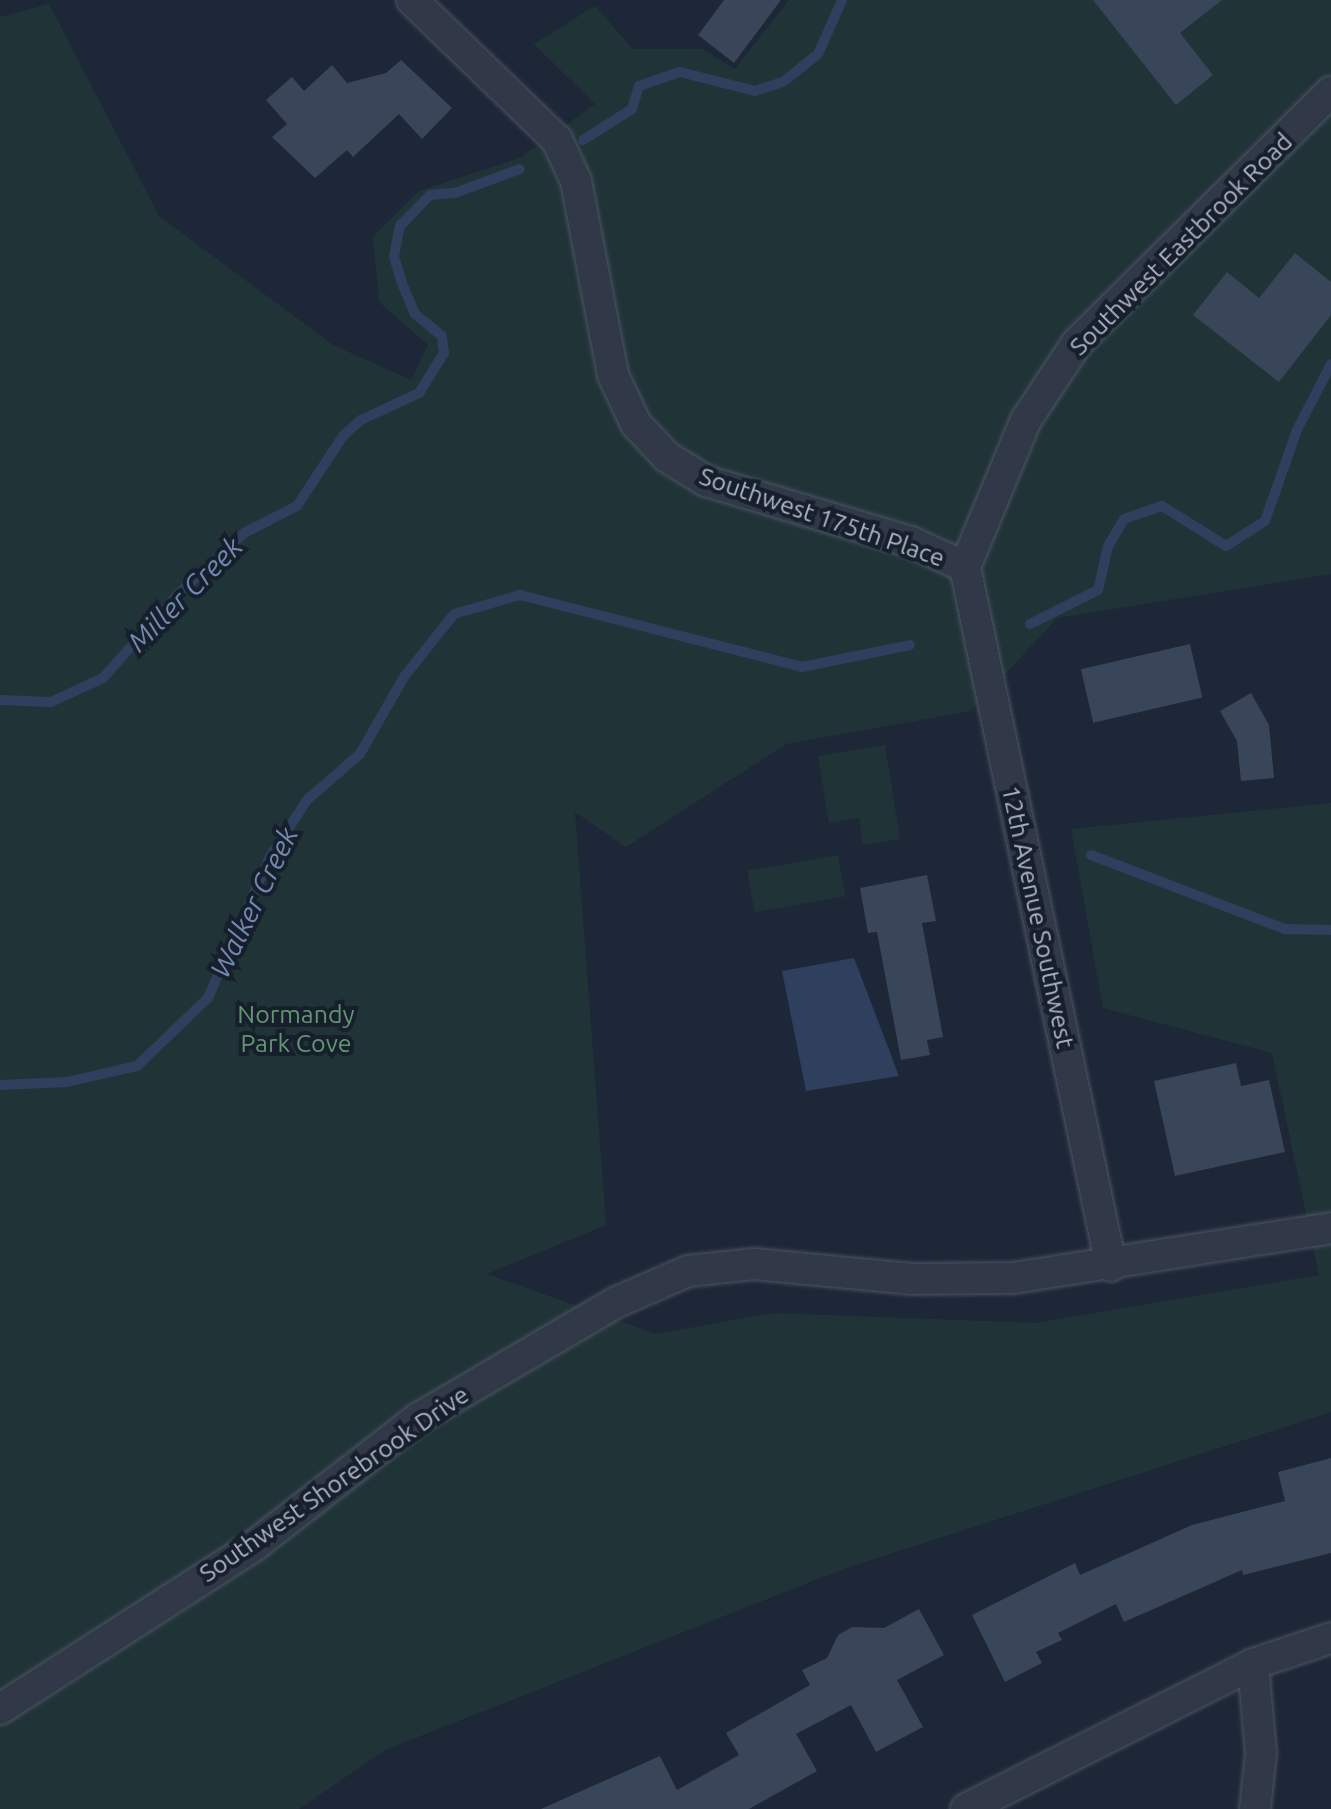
<!DOCTYPE html>
<style>
body{margin:0}
#map{position:relative;width:1331px;height:1809px;overflow:hidden;background:#1e2737;font-family:Ubuntu,sans-serif}
div>[style]{position:absolute}
.green>*{inset:0;background:#203438;transform-origin:0 0}
.water>*{inset:0;background:#2e405e}
.stream>*{height:10px;margin:-5px;padding:0 5px;transform-origin:5px;border-radius:5px;background:#2e405e}
.building>*{inset:0;background:#394558;transform-origin:0 0}
.roads{filter:drop-shadow(0 0 2px #4c5463) drop-shadow(0 0 2px #4c5463)}
.street>*{height:30px;margin:-15px;padding:0 15px;transform-origin:15px;border-radius:15px;background:#313948}
span{translate:-50% -50%;white-space:nowrap;text-align:center;line-height:1.15;-webkit-text-stroke:8px #171f2c;paint-order:stroke}
.street-label{font-size:25px;color:#abb4c5}
.park-label{font-size:25px;color:#619670}
.water-label{font-size:28px;color:#7189b0;font-style:italic}
</style>
<div id="map">
<div class="green">
<i style="clip-path:polygon(789px 0,1331px 0,1331px 574px,1057px 618px,971px 711px,786px 744px,626px 847px,575px 812px,606px 1225px,487px 1274px,656px 1334px,773px 1313px,1036px 1323px,1319px 1275px,1272px 1053px,1103px 1008px,1071px 829px,1331px 803px,1331px 1412px,843px 1569px,385px 1750px,299px 1809px,0 1809px,0 17px,49px 4px,159px 216px,333px 345px,411px 380px,428px 345px,379px 302px,373px 237px,419px 191px,520px 158px,595px 104px,534px 44px,595px 6px,633px 49px,702px 49px,735px 69px)"></i>
<i style="clip-path:polygon(885px 745px,900px 839px,863px 845px,859px 818px,829px 823px,818px 756px)"></i>
<i style="left:838px;top:855px;width:42px;height:92px;rotate:80deg"></i>
</div>
<div class="water">
<i style="clip-path:polygon(854px 958px,899px 1076px,806px 1091px,782px 971px)"></i>
</div>
<div class="stream">
<i style="left:583px;top:140px;width:58px;rotate:-32.3deg"></i>
<i style="left:632px;top:109px;width:24px;rotate:-73deg"></i>
<i style="left:639px;top:86px;width:43px;rotate:-18.9deg"></i>
<i style="left:680px;top:72px;width:77px;rotate:14.2deg"></i>
<i style="left:755px;top:91px;width:29px;rotate:-18deg"></i>
<i style="left:783px;top:82px;width:45px;rotate:-38.7deg"></i>
<i style="left:818px;top:54px;width:59px;rotate:-66deg"></i>
<i style="left:1030px;top:624px;width:76px;rotate:-26.6deg"></i>
<i style="left:1098px;top:590px;width:45px;rotate:-77.2deg"></i>
<i style="left:1108px;top:546px;width:31px;rotate:-59deg"></i>
<i style="left:1124px;top:519px;width:40px;rotate:-18.9deg"></i>
<i style="left:1162px;top:506px;width:75px;rotate:32deg"></i>
<i style="left:1226px;top:546px;width:46px;rotate:-32.7deg"></i>
<i style="left:1265px;top:521px;width:96px;rotate:-70.6deg"></i>
<i style="left:1297px;top:430px;width:74px;rotate:-62.7deg"></i>
<i style="left:0;top:700px;width:51px;rotate:2.2deg"></i>
<i style="left:51px;top:702px;width:57px;rotate:-24.8deg"></i>
<i style="left:103px;top:678px;width:110px;rotate:-48.3deg"></i>
<i style="left:176px;top:596px;width:93px;rotate:-42.8deg"></i>
<i style="left:244px;top:533px;width:59px;rotate:-27deg"></i>
<i style="left:297px;top:506px;width:84px;rotate:-56.7deg"></i>
<i style="left:343px;top:436px;width:24px;rotate:-42deg"></i>
<i style="left:361px;top:420px;width:64px;rotate:-25deg"></i>
<i style="left:419px;top:393px;width:47px;rotate:-58deg"></i>
<i style="left:444px;top:353px;width:17px;rotate:-97deg"></i>
<i style="left:442px;top:336px;width:35px;rotate:-141deg"></i>
<i style="left:415px;top:314px;width:34px;rotate:-113deg"></i>
<i style="left:402px;top:283px;width:28px;rotate:-107deg"></i>
<i style="left:394px;top:256px;width:31px;rotate:-79deg"></i>
<i style="left:400px;top:226px;width:43px;rotate:-45.9deg"></i>
<i style="left:430px;top:195px;width:25px;rotate:-5deg"></i>
<i style="left:455px;top:193px;width:69px;rotate:-20.3deg"></i>
<i style="left:1091px;top:855px;width:208px;rotate:20.9deg"></i>
<i style="left:1285px;top:929px;width:46px;rotate:1.2deg"></i>
<i style="left:0;top:1085px;width:67px;rotate:-2.6deg"></i>
<i style="left:67px;top:1082px;width:72px;rotate:-12.9deg"></i>
<i style="left:137px;top:1066px;width:98px;rotate:-43.8deg"></i>
<i style="left:208px;top:998px;width:154px;rotate:-66.3deg"></i>
<i style="left:270px;top:857px;width:68px;rotate:-57deg"></i>
<i style="left:307px;top:800px;width:70px;rotate:-41deg"></i>
<i style="left:360px;top:754px;width:89px;rotate:-60.3deg"></i>
<i style="left:404px;top:677px;width:80px;rotate:-51.6deg"></i>
<i style="left:454px;top:614px;width:69px;rotate:-16.1deg"></i>
<i style="left:520px;top:595px;width:291px;rotate:14.3deg"></i>
<i style="left:802px;top:667px;width:110px;rotate:-11.5deg"></i>
</div>
<div class="building">
<i style="clip-path:polygon(724px 0,781px 0,734px 63px,698px 35px)"></i>
<i style="clip-path:polygon(1093px 0,1222px 0,1180px 33px,1213px 75px,1176px 105px)"></i>
<i style="clip-path:polygon(401px 60px,452px 108px,422px 139px,399px 114px,353px 157px,347px 150px,315px 178px,272px 137px,287px 124px,266px 100px,292px 77px,304px 91px,332px 65px,347px 83px,386px 73px)"></i>
<i style="clip-path:polygon(1295px 253px,1331px 282px,1331px 315px,1279px 382px,1193px 315px,1227px 272px,1259px 298px)"></i>
<i style="left:1190px;top:644px;width:55px;height:112px;rotate:77deg"></i>
<i style="clip-path:polygon(1251px 693px,1269px 725px,1274px 778px,1241px 781px,1237px 741px,1220px 711px)"></i>
<i style="clip-path:polygon(927px 875px,936px 921px,922px 923px,943px 1037px,927px 1040px,930px 1055px,901px 1060px,877px 932px,868px 933px,860px 888px)"></i>
<i style="clip-path:polygon(1236px 1063px,1241px 1086px,1269px 1080px,1285px 1152px,1175px 1176px,1154px 1081px)"></i>
<i style="clip-path:polygon(1331px 1458px,1331px 1553px,1243px 1575px,1242px 1570px,1124px 1622px,1116px 1604px,1058px 1633px,1062px 1640px,1036px 1652px,1042px 1663px,1005px 1682px,972px 1615px,1075px 1563px,1080px 1575px,1192px 1525px,1285px 1501px,1278px 1472px)"></i>
<i style="clip-path:polygon(919px 1609px,944px 1655px,897px 1680px,923px 1727px,876px 1752px,851px 1705px,796px 1734px,817px 1771px,749px 1809px,541px 1809px,660px 1756px,677px 1790px,739px 1755px,726px 1733px,810px 1685px,802px 1670px,827px 1658px,838px 1635px,852px 1627px,884px 1628px)"></i>
</div>
<div class="roads">
<div class="street">
<i style="left:412px;top:0;width:202px;rotate:44deg"></i>
<i style="left:557px;top:140px;width:45px;rotate:65.1deg"></i>
<i style="left:576px;top:181px;width:197px;rotate:79.2deg"></i>
<i style="left:613px;top:375px;width:54px;rotate:64.9deg"></i>
<i style="left:636px;top:424px;width:45px;rotate:46.8deg"></i>
<i style="left:667px;top:457px;width:46px;rotate:31.6deg"></i>
<i style="left:706px;top:481px;width:214px;rotate:16.6deg"></i>
<i style="left:911px;top:542px;width:60px;rotate:24.8deg"></i>
<i style="left:965px;top:567px;width:714px;rotate:78.2deg"></i>
<i style="left:965px;top:567px;width:159px;rotate:-67.5deg"></i>
<i style="left:1026px;top:420px;width:92px;rotate:-56.5deg"></i>
<i style="left:1077px;top:343px;width:357px;rotate:-44.7deg"></i>
<i style="left:1253px;top:1664px;width:89px;rotate:84.9deg"></i>
<i style="left:1261px;top:1753px;width:56px;rotate:96.1deg"></i>
<i style="left:0;top:1709px;width:303px;rotate:-32.7deg"></i>
<i style="left:255px;top:1545px;width:207px;rotate:-37.8deg"></i>
<i style="left:419px;top:1418px;width:229px;rotate:-30.4deg"></i>
<i style="left:617px;top:1302px;width:77px;rotate:-23.6deg"></i>
<i style="left:688px;top:1271px;width:66px;rotate:-6.1deg"></i>
<i style="left:754px;top:1264px;width:159px;rotate:5.4deg"></i>
<i style="left:912px;top:1279px;width:101px;rotate:-0.6deg"></i>
<i style="left:1013px;top:1278px;width:322px;rotate:-8.9deg"></i>
<i style="left:966px;top:1809px;width:322px;rotate:-26.8deg"></i>
<i style="left:1253px;top:1664px;width:82px;rotate:-18.4deg"></i>
</div>
</div>
<div class="street-label">
<span style="left:1181px;top:244px;rotate:-45deg">Southwest Eastbrook Road</span>
<span style="left:822px;top:517px;rotate:19deg">Southwest 175th Place</span>
<span style="left:1038px;top:917px;rotate:78deg">12th Avenue Southwest</span>
<span style="left:334px;top:1484px;rotate:-35deg">Southwest Shorebrook Drive</span>
</div>
<div class="park-label">
<span style="left:296px;top:1029px">Normandy<br>Park Cove</span>
</div>
<div class="water-label">
<span style="left:185px;top:594px;rotate:-45deg">Miller Creek</span>
<span style="left:254px;top:902px;rotate:-64deg">Walker Creek</span>
</div>
</div>
